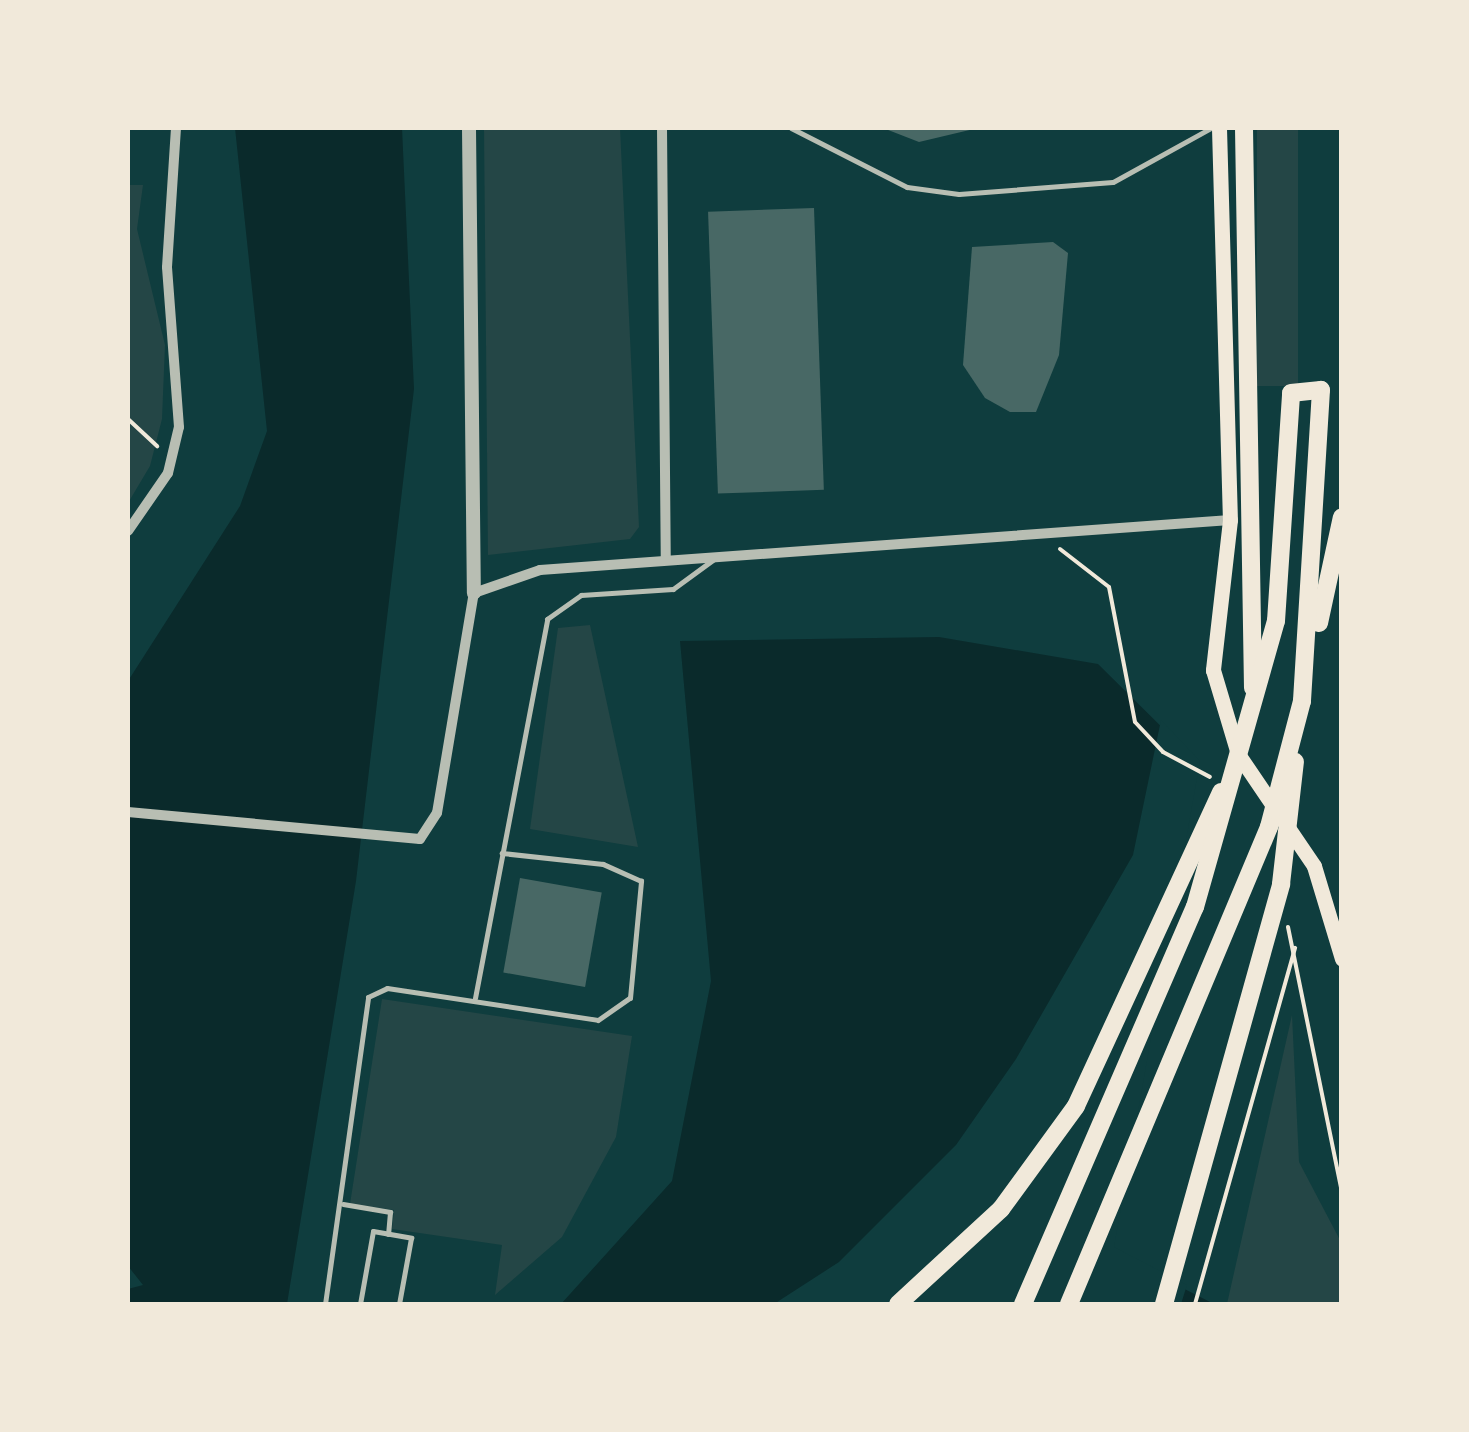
<!DOCTYPE html>
<style>
body{margin:0}
#map{position:relative;width:1469px;height:1432px;overflow:hidden;background:#0f3d3e;font-family:"Public Sans",sans-serif}
div>[style]{position:absolute}
.green>*{inset:0;background:#244646;transform-origin:0 0}
.water>*{inset:0;background:#0a2a2b}
.pier>*{inset:0;background:#0f3d3e}
.building>*{inset:0;background:#486865;transform-origin:0 0}
.path>*{height:4px;margin:-2px;padding:0 2px;transform-origin:2px;border-radius:2px;background:#f1e9da}
.service>*{height:5px;margin:-2.5px;padding:0 2.5px;transform-origin:2.5px;border-radius:2.5px;background:#b8beb3}
.minor>*{height:10px;margin:-5px;padding:0 5px;transform-origin:5px;border-radius:5px;background:#b8beb3}
.tertiary>*{height:14px;margin:-7px;padding:0 7px;transform-origin:7px;border-radius:7px;background:#b8beb3}
.secondary>*{height:15px;margin:-7.5px;padding:0 7.5px;transform-origin:7.5px;border-radius:7.5px;background:#f1e9da}
.trunk>*{height:18px;margin:-9px;padding:0 9px;transform-origin:9px;border-radius:9px;background:#f1e9da}
span{translate:-50% -50%;white-space:nowrap;text-align:center;line-height:1.15;-webkit-text-stroke:9px #f1e9da;paint-order:stroke}
.frame{position:absolute;inset:0;border:130px solid #f1e9da;pointer-events:none}
</style>
<div id="map">
<div class="green">
<i style="clip-path:polygon(484px 128px,620px 128px,639px 527px,630px 539px,488px 555px)"></i>
<i style="left:1257px;top:128px;width:41px;height:258px"></i>
<i style="clip-path:polygon(128px 185px,143px 185px,137px 229px,165px 345px,162px 419px,150px 466px,128px 503px)"></i>
<i style="clip-path:polygon(590px 625px,638px 847px,530px 829px,558px 628px)"></i>
<i style="clip-path:polygon(382px 999px,632px 1036px,616px 1137px,562px 1237px,495px 1295px,502px 1245px,392px 1229px,394px 1210px,350px 1204px)"></i>
<i style="clip-path:polygon(1292px 1015px,1299px 1162px,1341px 1242px,1341px 1304px,1227px 1304px)"></i>
</div>
<div class="water">
<i style="clip-path:polygon(235px 128px,402px 128px,414px 389px,356px 881px,287px 1304px,128px 1304px,128px 1289px,143px 1285px,128px 1266px,128px 681px,240px 506px,267px 431px)"></i>
<i style="clip-path:polygon(939px 637px,1098px 664px,1195px 760px,1108px 1250px,1214px 1304px,561px 1304px,672px 1181px,711px 981px,680px 641px)"></i>
</div>
<div class="pier">
<i style="clip-path:polygon(1161px 720px,1200px 761px,1114px 1247px,1187px 1285px,1181px 1304px,774px 1304px,839px 1262px,956px 1145px,1016px 1059px,1133px 855px)"></i>
</div>
<div class="building">
<i style="clip-path:polygon(883px 128px,978px 128px,919px 142px)"></i>
<i style="left:814px;top:208px;width:282px;height:106px;rotate:88deg"></i>
<i style="clip-path:polygon(1053px 242px,1068px 253px,1059px 355px,1036px 412px,1010px 412px,985px 398px,963px 365px,972px 247px)"></i>
<i style="left:520px;top:878px;width:83px;height:96px;rotate:10deg"></i>
</div>
<div class="path">
<i style="left:128px;top:419px;width:40px;rotate:43deg"></i>
<i style="left:1060px;top:549px;width:62px;rotate:37.8deg"></i>
<i style="left:1109px;top:587px;width:137px;rotate:79.1deg"></i>
<i style="left:1135px;top:722px;width:41px;rotate:47deg"></i>
<i style="left:1163px;top:752px;width:53px;rotate:28deg"></i>
<i style="left:1288px;top:927px;width:270px;rotate:78.5deg"></i>
<i style="left:1195px;top:1304px;width:370px;rotate:-74.3deg"></i>
</div>
<div class="service">
<i style="left:791px;top:128px;width:130px;rotate:27deg"></i>
<i style="left:907px;top:187px;width:52px;rotate:7.7deg"></i>
<i style="left:959px;top:194px;width:154px;rotate:-4.5deg"></i>
<i style="left:1113px;top:182px;width:112px;rotate:-28.9deg"></i>
<i style="left:475px;top:998px;width:386px;rotate:-79.2deg"></i>
<i style="left:547px;top:619px;width:42px;rotate:-35.2deg"></i>
<i style="left:581px;top:595px;width:92px;rotate:-3.7deg"></i>
<i style="left:673px;top:589px;width:51px;rotate:-36.2deg"></i>
<i style="left:343px;top:1204px;width:48px;rotate:9.7deg"></i>
<i style="left:390px;top:1212px;width:22px;rotate:95deg"></i>
<i style="left:325px;top:1304px;width:310px;rotate:-82deg"></i>
<i style="left:368px;top:997px;width:21px;rotate:-25deg"></i>
<i style="left:387px;top:988px;width:213px;rotate:8.6deg"></i>
<i style="left:598px;top:1020px;width:39px;rotate:-35deg"></i>
<i style="left:630px;top:998px;width:118px;rotate:-84.6deg"></i>
<i style="left:641px;top:881px;width:42px;rotate:-155.9deg"></i>
<i style="left:603px;top:864px;width:102px;rotate:-173.8deg"></i>
<i style="left:360px;top:1304px;width:74px;rotate:-79.9deg"></i>
<i style="left:373px;top:1231px;width:39px;rotate:10deg"></i>
<i style="left:411px;top:1238px;width:67px;rotate:100.3deg"></i>
</div>
<div class="minor">
<i style="left:662px;top:128px;width:430px;rotate:89.5deg"></i>
<i style="left:128px;top:531px;width:70px;rotate:-55.4deg"></i>
<i style="left:168px;top:473px;width:47px;rotate:-76.6deg"></i>
<i style="left:179px;top:427px;width:160px;rotate:-94.3deg"></i>
<i style="left:167px;top:267px;width:139px;rotate:-86.3deg"></i>
<i style="left:128px;top:812px;width:293px;rotate:5.3deg"></i>
<i style="left:420px;top:839px;width:31px;rotate:-57deg"></i>
<i style="left:437px;top:813px;width:223px;rotate:-80.5deg"></i>
<i style="left:474px;top:593px;width:70px;rotate:-19.2deg"></i>
<i style="left:540px;top:570px;width:692px;rotate:-4.14deg"></i>
</div>
<div class="tertiary">
<i style="left:469px;top:128px;width:465px;rotate:89.4deg"></i>
</div>
<div class="secondary">
<i style="left:1219px;top:128px;width:392px;rotate:88.4deg"></i>
<i style="left:1230px;top:520px;width:151px;rotate:96.5deg"></i>
<i style="left:1213px;top:670px;width:88px;rotate:73.4deg"></i>
<i style="left:1238px;top:754px;width:135px;rotate:55.8deg"></i>
<i style="left:1314px;top:866px;width:97px;rotate:73.2deg"></i>
</div>
<div class="trunk">
<i style="left:1244px;top:128px;width:560px;rotate:89.08deg"></i>
<i style="left:1319px;top:623px;width:108px;rotate:-77.8deg"></i>
<i style="left:898px;top:1304px;width:140px;rotate:-42.7deg"></i>
<i style="left:1001px;top:1209px;width:127px;rotate:-53.9deg"></i>
<i style="left:1076px;top:1106px;width:346px;rotate:-65.2deg"></i>
<i style="left:1023px;top:1304px;width:433px;rotate:-66.6deg"></i>
<i style="left:1195px;top:907px;width:297px;rotate:-74.2deg"></i>
<i style="left:1276px;top:621px;width:228px;rotate:-86.2deg"></i>
<i style="left:1291px;top:393px;width:30px;rotate:-6deg"></i>
<i style="left:1321px;top:390px;width:312px;rotate:93.5deg"></i>
<i style="left:1302px;top:701px;width:130px;rotate:104.7deg"></i>
<i style="left:1269px;top:827px;width:517px;rotate:112.75deg"></i>
<i style="left:1164px;top:1304px;width:436px;rotate:-74.4deg"></i>
<i style="left:1281px;top:884px;width:123px;rotate:-83.5deg"></i>
</div>
<div class="frame"></div>
</div>
